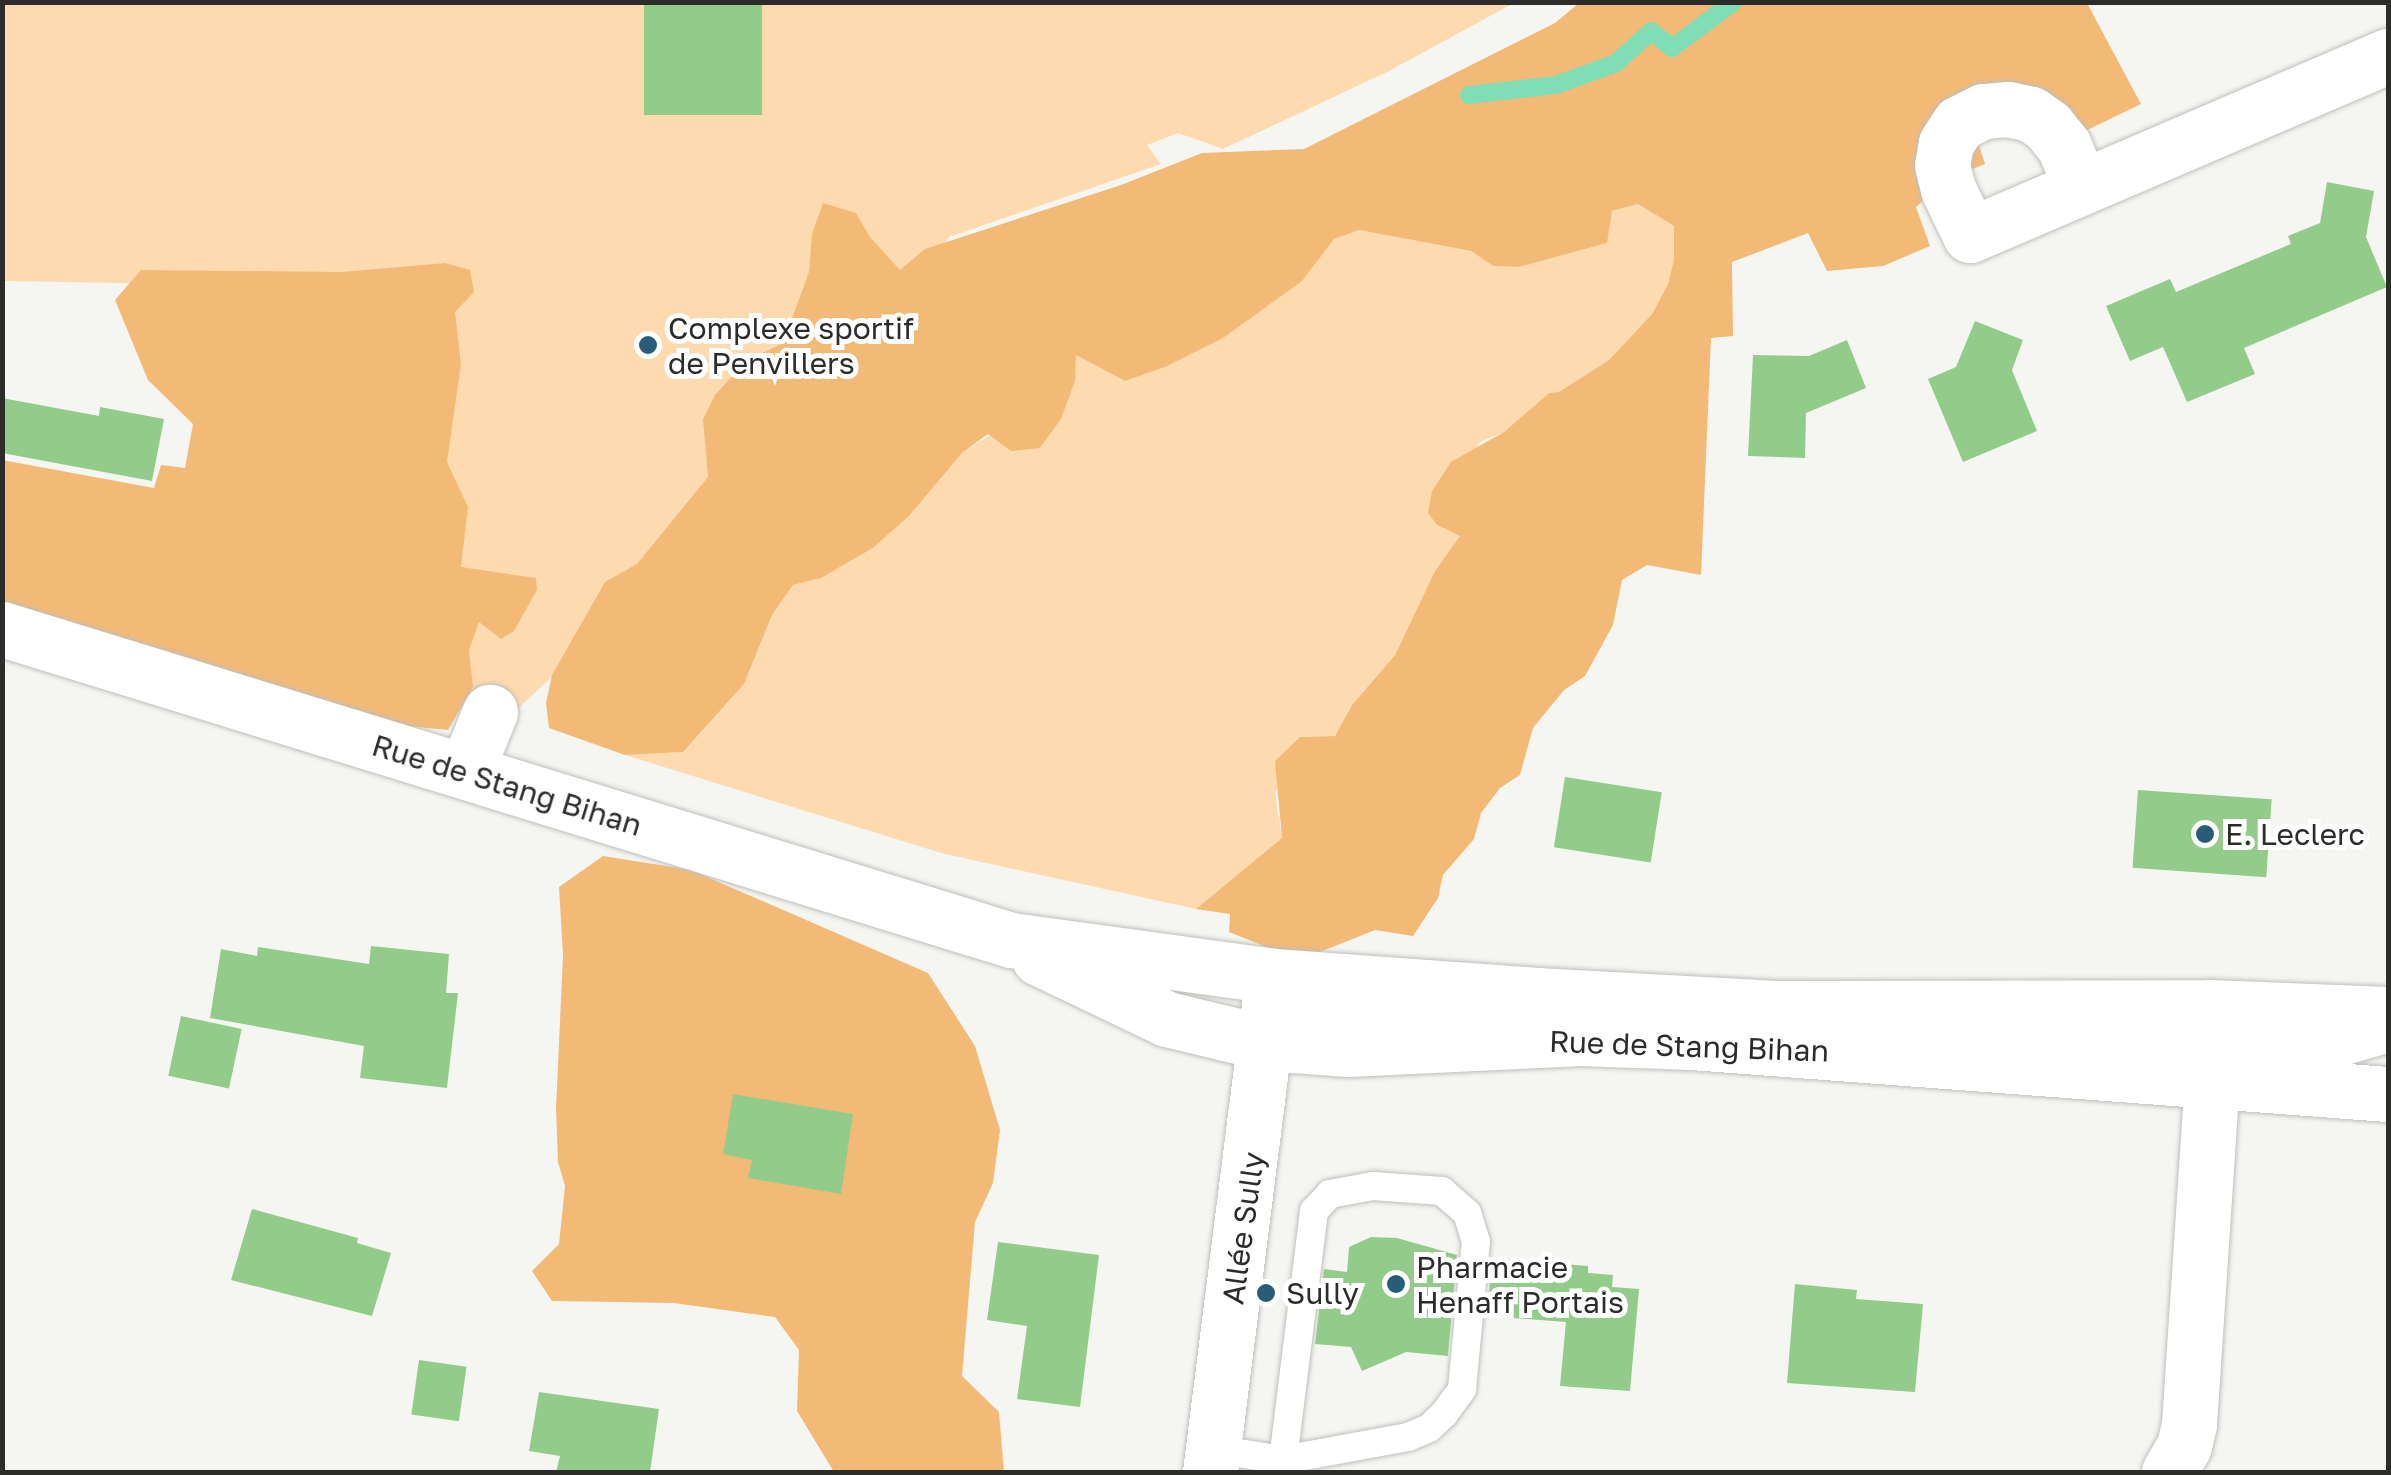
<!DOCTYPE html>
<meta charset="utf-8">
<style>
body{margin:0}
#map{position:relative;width:2391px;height:1475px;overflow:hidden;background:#f5f6f2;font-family:"Golos Text",sans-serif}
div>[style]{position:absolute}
.green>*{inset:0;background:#fedab1}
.forest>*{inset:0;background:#f3ba77}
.stream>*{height:18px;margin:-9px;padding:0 9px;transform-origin:9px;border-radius:9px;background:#80ddb5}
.building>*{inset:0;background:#93cb8a;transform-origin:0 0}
.roads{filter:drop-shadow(0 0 2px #bebfbb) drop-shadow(0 0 2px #bebfbb)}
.lane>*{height:28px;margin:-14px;padding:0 14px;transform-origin:14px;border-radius:14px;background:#fff}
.street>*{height:55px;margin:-27.5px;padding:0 27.5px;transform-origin:27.5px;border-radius:27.5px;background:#fff}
.secondary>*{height:55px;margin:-27.5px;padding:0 27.5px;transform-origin:27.5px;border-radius:27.5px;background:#fff}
.dots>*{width:28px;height:28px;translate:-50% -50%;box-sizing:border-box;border:5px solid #fff;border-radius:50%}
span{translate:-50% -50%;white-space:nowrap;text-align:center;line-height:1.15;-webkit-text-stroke:10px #fff;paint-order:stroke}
.poi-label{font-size:30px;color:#2c2c2b}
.left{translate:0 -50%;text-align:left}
.street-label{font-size:30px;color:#2c2c2b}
.frame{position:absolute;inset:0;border:5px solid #2c2c2b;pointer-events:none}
</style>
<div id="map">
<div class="green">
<i style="clip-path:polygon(3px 3px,1514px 3px,1389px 71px,1223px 149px,1178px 133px,1147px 145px,1161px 164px,949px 237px,846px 403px,511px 715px,422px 693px,412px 288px,3px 281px)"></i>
<i style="clip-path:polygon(1638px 204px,1674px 226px,1674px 259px,1668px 284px,1652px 314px,1609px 360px,1559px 392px,1549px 393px,1504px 432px,1480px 442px,1437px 525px,1460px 536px,1435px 571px,1395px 655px,1352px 705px,1335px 736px,1300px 737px,1275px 793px,1282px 838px,1196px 909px,941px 853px,625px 755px,683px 752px,744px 684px,772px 615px,793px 585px,821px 578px,873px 548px,909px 516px,962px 453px,1075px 381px,1075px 354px,1125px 381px,1165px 367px,1223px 338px,1334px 239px,1359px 230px,1471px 251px,1493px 266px,1519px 267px,1606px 243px,1612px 211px)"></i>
</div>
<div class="forest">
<i style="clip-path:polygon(1579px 3px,2087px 3px,2141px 104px,2081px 133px,1963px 96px,1985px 164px,1950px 178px,1916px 207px,1930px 246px,1883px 266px,1827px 271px,1808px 233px,1732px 262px,1733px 336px,1711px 338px,1701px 575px,1647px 565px,1622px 580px,1613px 625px,1585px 676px,1564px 690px,1533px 728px,1520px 775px,1500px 788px,1481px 813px,1474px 839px,1443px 875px,1438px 898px,1413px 936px,1375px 930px,1315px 954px,1274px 950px,1229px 932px,1230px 914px,1196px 909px,1282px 838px,1275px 761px,1300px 737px,1335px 736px,1352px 705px,1395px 655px,1435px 571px,1460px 536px,1437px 525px,1428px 513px,1432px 491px,1451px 462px,1504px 432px,1549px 393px,1559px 392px,1609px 360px,1652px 314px,1668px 284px,1674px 259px,1674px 226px,1638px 204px,1612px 211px,1607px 243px,1519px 267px,1493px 266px,1471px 251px,1359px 230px,1334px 239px,1302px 281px,1223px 338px,1165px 367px,1125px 381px,1076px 355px,1075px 381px,1061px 419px,1040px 448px,1011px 451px,988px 434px,962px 453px,909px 516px,873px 548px,821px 578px,793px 585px,772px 615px,744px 684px,683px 752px,625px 755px,549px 728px,546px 703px,552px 675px,605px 582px,637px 564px,708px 477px,703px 419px,715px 395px,746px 361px,783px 343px,809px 272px,812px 234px,823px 203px,856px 213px,870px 237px,900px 270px,925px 249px,1121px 185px,1202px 153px,1304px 149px,1555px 23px)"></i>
<i style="clip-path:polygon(445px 263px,470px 270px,474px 292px,455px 312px,461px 364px,447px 462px,468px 507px,461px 567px,536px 578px,537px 590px,514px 631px,501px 639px,479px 622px,469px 650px,473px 687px,448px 730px,406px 726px,3px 611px,2px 460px,154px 488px,161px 465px,185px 468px,193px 424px,148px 380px,115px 300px,141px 270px,342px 272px)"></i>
<i style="clip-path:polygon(603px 856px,691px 870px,928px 973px,975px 1046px,1000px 1130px,993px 1183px,975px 1222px,962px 1376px,999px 1412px,1004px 1472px,834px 1472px,797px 1411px,799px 1350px,775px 1317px,674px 1303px,552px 1301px,532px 1271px,559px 1244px,565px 1186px,558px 1162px,556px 1109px,563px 955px,559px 887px)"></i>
</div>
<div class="stream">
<i style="left:1469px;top:95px;width:88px;rotate:-6.6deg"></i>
<i style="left:1556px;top:85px;width:64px;rotate:-20.1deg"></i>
<i style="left:1616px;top:63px;width:47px;rotate:-42.4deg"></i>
<i style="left:1651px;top:31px;width:27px;rotate:39deg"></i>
<i style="left:1672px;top:48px;width:76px;rotate:-37deg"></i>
</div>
<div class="building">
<i style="left:644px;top:2px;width:118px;height:113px"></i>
<i style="clip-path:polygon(2327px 182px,2374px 191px,2366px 237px,2387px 287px,2244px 348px,2255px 374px,2187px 402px,2163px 347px,2130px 361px,2106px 306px,2170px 279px,2176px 292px,2291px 244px,2288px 236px,2320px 223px)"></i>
<i style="clip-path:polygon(1975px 321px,2023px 340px,2012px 370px,2037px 431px,1963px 462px,1928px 379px,1956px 367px)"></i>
<i style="clip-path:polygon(1847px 340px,1866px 388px,1806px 413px,1805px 458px,1748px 456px,1753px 355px,1809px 356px)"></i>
<i style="clip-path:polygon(2px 398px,99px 416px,100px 407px,164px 419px,152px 481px,2px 453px)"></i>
<i style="left:1565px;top:777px;width:98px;height:71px;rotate:9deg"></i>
<i style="left:2138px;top:790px;width:134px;height:78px;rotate:4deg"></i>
<i style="clip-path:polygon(371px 946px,449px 954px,446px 993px,458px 993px,447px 1088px,360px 1078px,364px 1046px,210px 1018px,221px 949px,257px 956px,258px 947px,369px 964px)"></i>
<i style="left:181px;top:1016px;width:62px;height:61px;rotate:12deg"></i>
<i style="clip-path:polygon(733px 1094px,853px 1114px,841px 1194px,748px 1178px,752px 1160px,723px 1154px)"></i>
<i style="clip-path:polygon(252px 1209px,358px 1238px,357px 1243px,391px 1253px,372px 1316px,231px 1280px)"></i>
<i style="clip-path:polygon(1371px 1237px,1397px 1238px,1457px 1255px,1448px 1356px,1406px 1352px,1362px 1371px,1351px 1347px,1315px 1344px,1324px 1269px,1347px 1272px,1349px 1247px)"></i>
<i style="clip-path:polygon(998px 1242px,1099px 1255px,1080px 1407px,1017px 1399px,1027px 1326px,987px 1320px)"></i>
<i style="clip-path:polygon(1492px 1258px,1588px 1266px,1588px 1273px,1613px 1275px,1612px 1287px,1639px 1289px,1630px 1391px,1560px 1386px,1566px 1322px,1487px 1316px)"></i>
<i style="clip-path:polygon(1795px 1284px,1857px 1290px,1856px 1299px,1923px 1304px,1915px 1392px,1787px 1383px)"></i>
<i style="left:419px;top:1360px;width:48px;height:55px;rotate:8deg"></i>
<i style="clip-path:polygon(539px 1392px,659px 1409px,650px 1472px,556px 1472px,560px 1456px,529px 1451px)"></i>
</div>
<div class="roads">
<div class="lane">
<i style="left:1214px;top:1449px;width:70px;rotate:9.1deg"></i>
<i style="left:1283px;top:1460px;width:127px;rotate:-10.4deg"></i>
<i style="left:1408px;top:1437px;width:23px;rotate:-23deg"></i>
<i style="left:1429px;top:1428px;width:21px;rotate:-43deg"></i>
<i style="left:1444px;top:1414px;width:31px;rotate:-54deg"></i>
<i style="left:1462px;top:1389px;width:148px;rotate:-84.6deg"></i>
<i style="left:1476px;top:1242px;width:30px;rotate:-107deg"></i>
<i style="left:1467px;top:1213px;width:33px;rotate:-139deg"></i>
<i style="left:1442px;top:1191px;width:69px;rotate:-175.9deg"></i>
<i style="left:1373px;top:1186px;width:44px;rotate:169.5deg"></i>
<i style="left:1330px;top:1194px;width:23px;rotate:133deg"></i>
<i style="left:1314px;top:1211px;width:251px;rotate:97.1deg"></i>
</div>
<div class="street">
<i style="left:2081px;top:187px;width:44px;rotate:-112.5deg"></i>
<i style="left:2064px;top:146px;width:26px;rotate:-129deg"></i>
<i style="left:2048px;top:126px;width:21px;rotate:-145deg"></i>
<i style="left:2031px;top:114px;width:24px;rotate:-168deg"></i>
<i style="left:2008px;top:109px;width:25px;rotate:175deg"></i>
<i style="left:1983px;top:111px;width:27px;rotate:153deg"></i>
<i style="left:1959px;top:123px;width:24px;rotate:123deg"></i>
<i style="left:1946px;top:143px;width:22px;rotate:100deg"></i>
<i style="left:1942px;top:165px;width:25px;rotate:76deg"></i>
<i style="left:1948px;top:189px;width:51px;rotate:64.4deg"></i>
<i style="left:1970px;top:235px;width:455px;rotate:-23.2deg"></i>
<i style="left:466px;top:771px;width:64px;rotate:-67.9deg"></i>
<i style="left:1270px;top:1007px;width:82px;rotate:3.5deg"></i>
<i style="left:1352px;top:1012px;width:109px;rotate:-3.2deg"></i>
<i style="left:1948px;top:1061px;width:48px;rotate:-27.1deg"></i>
<i style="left:1991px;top:1039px;width:24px;rotate:-9deg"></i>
<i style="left:2015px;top:1035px;width:301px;rotate:1.9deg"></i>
<i style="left:2316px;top:1045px;width:75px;rotate:-16.3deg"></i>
<i style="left:1210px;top:1472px;width:500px;rotate:-82.8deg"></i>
<i style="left:2169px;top:1472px;width:30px;rotate:-60deg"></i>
<i style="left:2184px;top:1446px;width:23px;rotate:-77deg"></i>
<i style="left:2189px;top:1424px;width:345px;rotate:-86.2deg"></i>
</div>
<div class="secondary">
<i style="left:2px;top:629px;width:1056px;rotate:17.13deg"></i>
<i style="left:1011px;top:940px;width:264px;rotate:7.8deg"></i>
<i style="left:1273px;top:976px;width:265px;rotate:4.1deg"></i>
<i style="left:1537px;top:995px;width:243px;rotate:3.1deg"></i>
<i style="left:1780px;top:1008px;width:428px;rotate:-0.1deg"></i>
<i style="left:2208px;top:1007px;width:180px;rotate:2.2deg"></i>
<i style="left:1039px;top:958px;width:142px;rotate:25.5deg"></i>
<i style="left:1167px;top:1019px;width:102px;rotate:13.6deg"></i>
<i style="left:1266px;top:1043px;width:82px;rotate:4.2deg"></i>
<i style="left:1348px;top:1049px;width:233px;rotate:-2.7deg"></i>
<i style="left:1581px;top:1038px;width:110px;rotate:2.1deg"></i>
<i style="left:1691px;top:1042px;width:699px;rotate:4.27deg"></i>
</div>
</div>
<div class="dots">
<i style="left:648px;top:345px;background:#295c79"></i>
<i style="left:2205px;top:834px;background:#295c79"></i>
<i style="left:1396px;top:1284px;background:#295c79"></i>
<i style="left:1266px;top:1293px;background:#295c79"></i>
</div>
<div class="poi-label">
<span class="left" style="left:668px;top:345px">Complexe sportif<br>de Penvillers</span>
<span class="left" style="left:2225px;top:834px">E. Leclerc</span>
<span class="left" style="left:1416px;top:1284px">Pharmacie<br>Henaff Portais</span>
<span class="left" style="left:1286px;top:1293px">Sully</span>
</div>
<div class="street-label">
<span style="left:507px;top:785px;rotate:17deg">Rue de Stang Bihan</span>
<span style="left:1689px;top:1046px;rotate:2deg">Rue de Stang Bihan</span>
<span style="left:1243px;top:1228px;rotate:-82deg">Allée Sully</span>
</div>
<div class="frame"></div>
</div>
